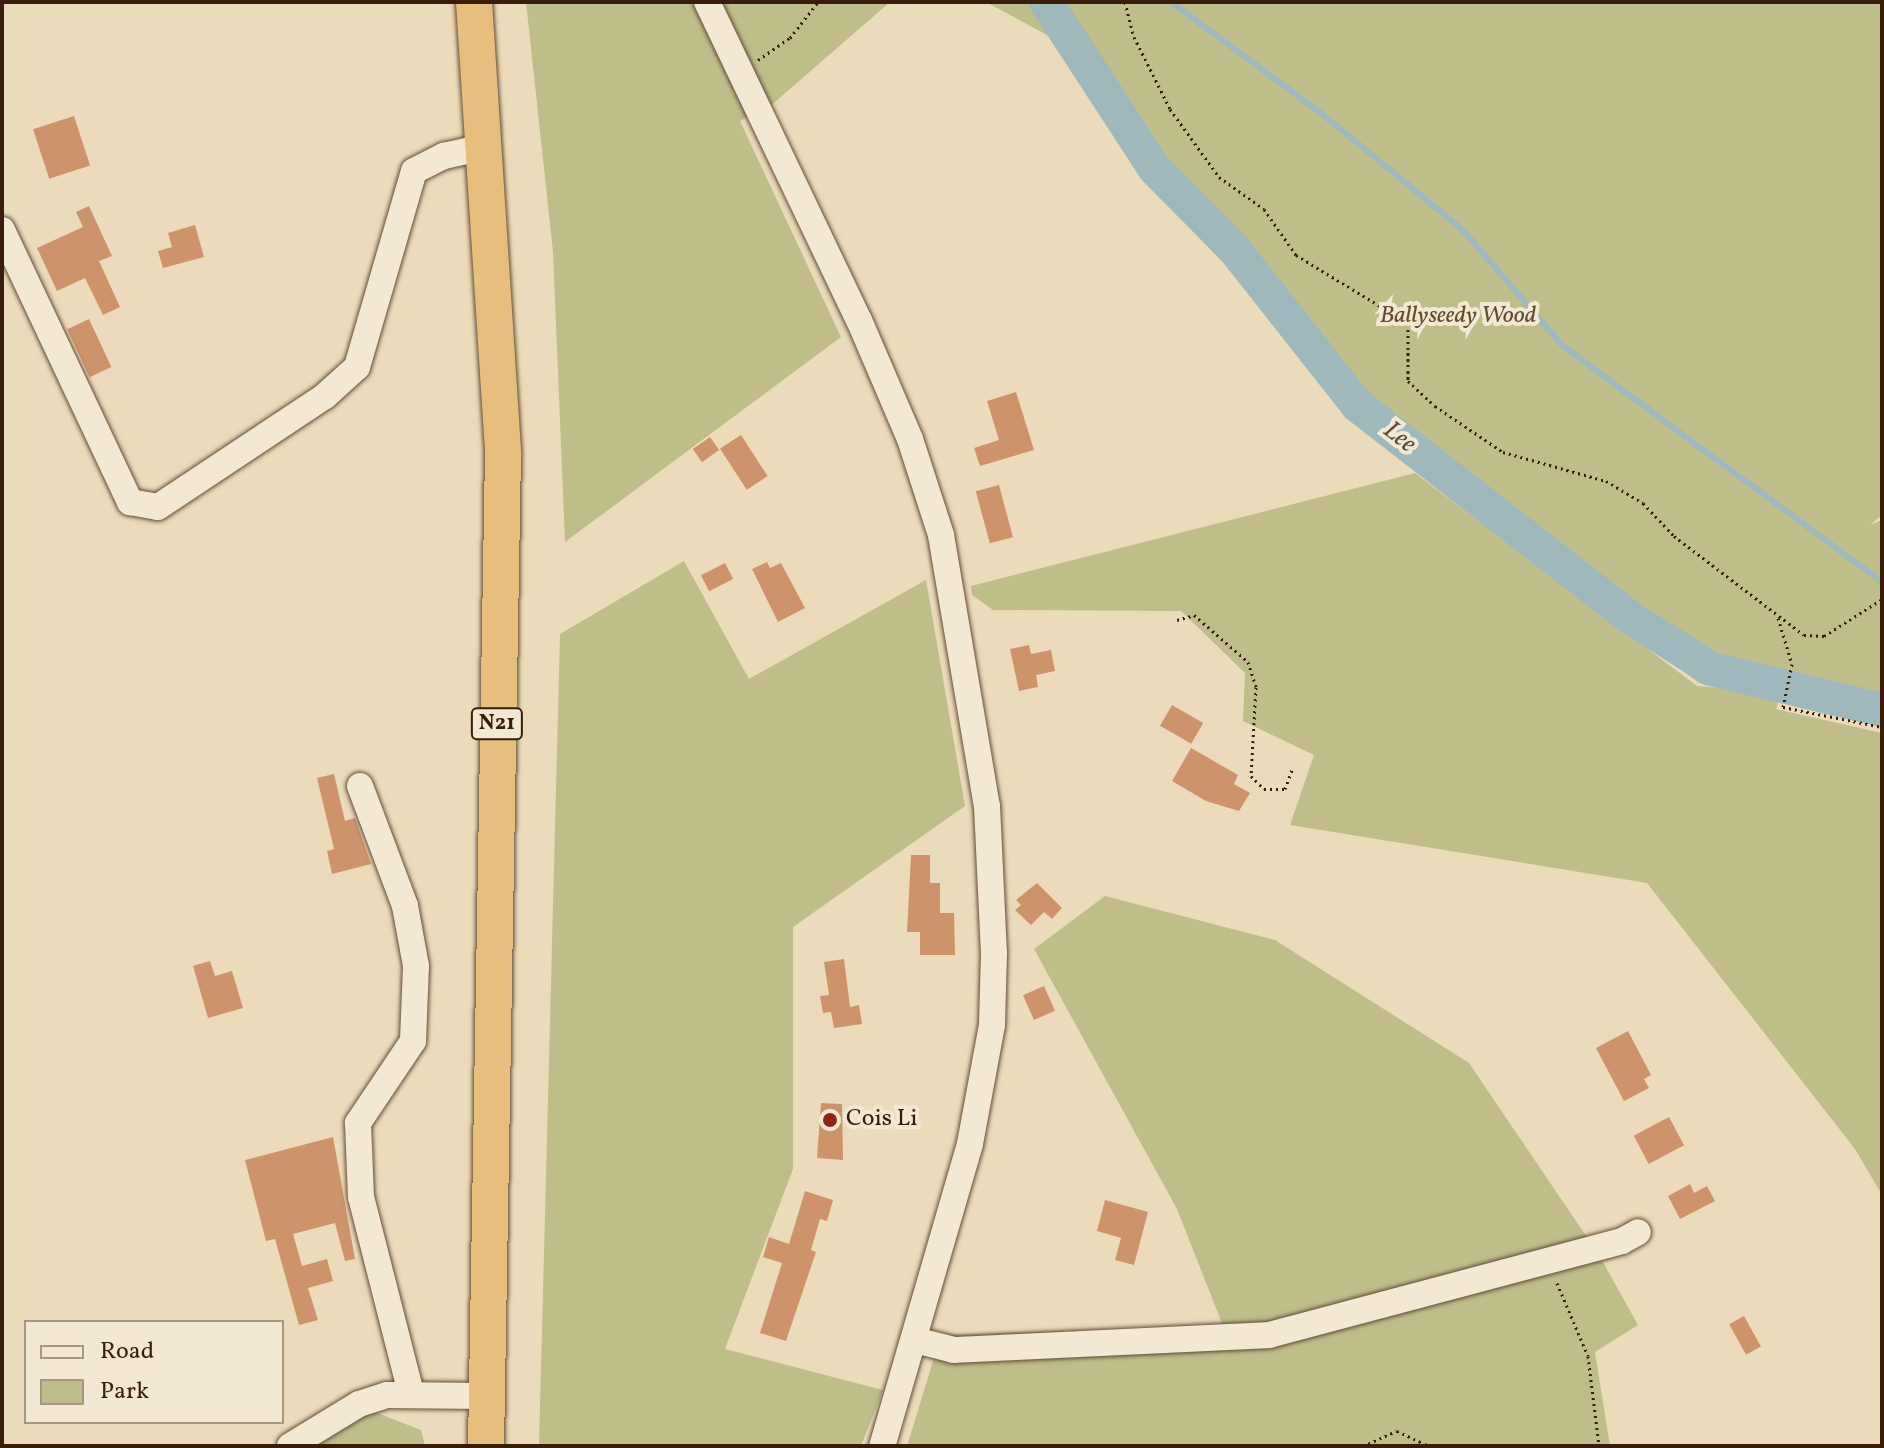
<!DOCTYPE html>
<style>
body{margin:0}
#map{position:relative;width:1884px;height:1448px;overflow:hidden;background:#ecdbba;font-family:Vollkorn,serif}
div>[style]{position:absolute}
.green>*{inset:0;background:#bfbe8b}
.stream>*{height:6px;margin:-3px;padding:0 3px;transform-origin:3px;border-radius:3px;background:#9eb8bb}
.river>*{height:34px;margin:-17px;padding:0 17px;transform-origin:17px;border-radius:17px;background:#9eb8bb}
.building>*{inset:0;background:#cd946c;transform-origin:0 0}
.path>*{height:3px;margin-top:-1.5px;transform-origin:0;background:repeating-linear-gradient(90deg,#391d0a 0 2px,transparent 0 6px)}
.roads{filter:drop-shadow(0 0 2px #664c36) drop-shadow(0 0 2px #664c36)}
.minor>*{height:26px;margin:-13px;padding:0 13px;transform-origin:13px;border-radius:13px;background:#f3e8d2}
.highway>*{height:36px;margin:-18px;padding:0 18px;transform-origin:18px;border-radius:18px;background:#e6be7d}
.dots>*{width:22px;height:22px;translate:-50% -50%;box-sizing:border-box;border:4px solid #f3e8d2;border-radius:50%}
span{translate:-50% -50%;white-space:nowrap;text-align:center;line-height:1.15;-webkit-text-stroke:8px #f3e8d2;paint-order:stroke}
.shield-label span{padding:2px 6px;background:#f3e8d2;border:2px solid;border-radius:6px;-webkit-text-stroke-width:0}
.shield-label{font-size:22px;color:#391d0a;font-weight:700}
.park-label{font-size:24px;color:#614d31;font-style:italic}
.poi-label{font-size:24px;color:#391d0a}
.left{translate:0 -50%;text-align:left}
.water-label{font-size:26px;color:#574c3f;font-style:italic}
.frame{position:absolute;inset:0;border:4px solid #391d0a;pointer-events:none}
.legend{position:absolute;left:24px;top:1320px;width:260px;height:104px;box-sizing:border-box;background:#f3e8d2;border:2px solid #a99782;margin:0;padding:10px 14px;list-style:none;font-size:24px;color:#391d0a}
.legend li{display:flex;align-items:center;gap:16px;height:40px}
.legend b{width:40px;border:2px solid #a99782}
</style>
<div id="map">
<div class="green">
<i style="clip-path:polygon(526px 2px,890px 2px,775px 102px,740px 121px,841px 337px,565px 542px,553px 252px)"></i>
<i style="clip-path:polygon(986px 2px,1882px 2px,1882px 515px,1870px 525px,1882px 520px,1882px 723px,1769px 695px,1779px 699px,1776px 709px,1882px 733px,1882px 1195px,1855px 1149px,1647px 883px,1290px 825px,1314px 755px,1243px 721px,1245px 673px,1181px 611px,993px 610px,972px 595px,971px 586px,1415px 473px,1697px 686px,1737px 689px,1699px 683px,1369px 432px,1234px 264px,1148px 177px,1058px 41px)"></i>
<i style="clip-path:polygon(684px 561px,749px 679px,926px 580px,965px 806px,793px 927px,793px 1169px,725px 1349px,883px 1390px,861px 1446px,539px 1446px,560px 634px)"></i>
<i style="clip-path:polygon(1105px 896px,1275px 940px,1469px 1063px,1599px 1255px,1638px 1325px,1595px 1352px,1610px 1446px,907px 1446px,941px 1335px,1223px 1326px,1177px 1209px,1034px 949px)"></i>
<i style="clip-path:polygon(372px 1411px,421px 1430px,425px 1446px,317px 1446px)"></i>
</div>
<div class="stream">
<i style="left:1171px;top:2px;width:187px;rotate:36.5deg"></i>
<i style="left:1321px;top:113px;width:185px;rotate:39.5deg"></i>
<i style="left:1464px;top:231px;width:152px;rotate:49.3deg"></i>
<i style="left:1563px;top:346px;width:395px;rotate:36.5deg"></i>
</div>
<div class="river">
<i style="left:1046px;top:2px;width:199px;rotate:56.9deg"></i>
<i style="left:1155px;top:169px;width:112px;rotate:45.4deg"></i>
<i style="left:1234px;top:249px;width:199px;rotate:51.7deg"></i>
<i style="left:1357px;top:405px;width:347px;rotate:37.9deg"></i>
<i style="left:1631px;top:618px;width:95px;rotate:32.5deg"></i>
<i style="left:1711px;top:669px;width:176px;rotate:13.5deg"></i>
</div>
<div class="building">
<i style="left:74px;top:116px;width:52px;height:43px;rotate:72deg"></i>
<i style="clip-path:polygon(89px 206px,112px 256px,99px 261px,120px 307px,103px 315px,85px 278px,57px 291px,37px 248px,83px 227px,76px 212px)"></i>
<i style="clip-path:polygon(195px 225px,204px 257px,163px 268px,158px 251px,172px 247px,168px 233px)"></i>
<i style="left:89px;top:319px;width:53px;height:24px;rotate:65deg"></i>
<i style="clip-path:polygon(1016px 392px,1034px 450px,980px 466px,974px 448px,999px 440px,987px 401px)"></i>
<i style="left:741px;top:435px;width:49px;height:25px;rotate:57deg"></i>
<i style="left:710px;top:437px;width:16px;height:21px;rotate:55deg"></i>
<i style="left:999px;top:485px;width:54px;height:24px;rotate:75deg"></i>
<i style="clip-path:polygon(767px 562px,770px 568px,781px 563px,805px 608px,778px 622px,752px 569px)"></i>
<i style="left:725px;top:563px;width:18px;height:27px;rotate:63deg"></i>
<i style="clip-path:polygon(1029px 645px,1031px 654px,1051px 650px,1055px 671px,1036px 675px,1038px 687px,1019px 691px,1010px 649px)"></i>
<i style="left:1172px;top:705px;width:36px;height:24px;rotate:30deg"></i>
<i style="clip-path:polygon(1191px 748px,1238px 775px,1234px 784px,1250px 793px,1239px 811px,1206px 801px,1172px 781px)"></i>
<i style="clip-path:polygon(334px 774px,345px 821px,355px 818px,371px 864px,332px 874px,327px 851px,334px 849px,317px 778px)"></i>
<i style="clip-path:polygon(911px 855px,930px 855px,930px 883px,940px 883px,940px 913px,954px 913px,955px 955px,920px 955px,920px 932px,907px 932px)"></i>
<i style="clip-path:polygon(1037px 883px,1062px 908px,1052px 919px,1044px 912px,1031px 925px,1015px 910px,1021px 905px,1016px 900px)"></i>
<i style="clip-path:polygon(844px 959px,850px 1007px,859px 1005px,862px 1024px,834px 1028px,831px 1012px,823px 1013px,820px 996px,829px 995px,824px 962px)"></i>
<i style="clip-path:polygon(210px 961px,215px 976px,232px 971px,243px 1008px,208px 1018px,193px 966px)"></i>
<i style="left:1044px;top:986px;width:27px;height:23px;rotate:66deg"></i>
<i style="clip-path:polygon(1628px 1031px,1651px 1075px,1644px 1079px,1649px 1088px,1624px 1101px,1596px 1048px)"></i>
<i style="clip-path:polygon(821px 1103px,842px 1104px,843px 1160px,817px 1158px)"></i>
<i style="left:1669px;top:1117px;width:32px;height:40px;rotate:62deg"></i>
<i style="clip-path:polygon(333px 1137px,355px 1259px,345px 1261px,335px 1223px,293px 1234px,302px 1266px,327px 1259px,333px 1281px,308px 1288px,318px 1320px,299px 1325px,275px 1239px,266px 1241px,245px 1160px)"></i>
<i style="clip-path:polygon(1690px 1184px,1694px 1193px,1707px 1186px,1715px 1201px,1680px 1219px,1668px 1196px)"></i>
<i style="clip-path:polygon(805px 1191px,833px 1200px,827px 1221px,820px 1219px,811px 1250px,816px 1252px,786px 1341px,760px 1333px,782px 1263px,763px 1257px,769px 1237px,789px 1244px)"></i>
<i style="clip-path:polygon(1105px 1200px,1148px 1212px,1134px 1265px,1115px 1260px,1121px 1238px,1097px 1231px)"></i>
<i style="left:1744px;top:1316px;width:35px;height:17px;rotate:61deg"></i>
</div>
<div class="path">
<i style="left:1125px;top:2px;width:36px;rotate:76deg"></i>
<i style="left:1134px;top:37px;width:80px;rotate:63.4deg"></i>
<i style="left:1170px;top:109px;width:84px;rotate:54.2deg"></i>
<i style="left:1219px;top:177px;width:55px;rotate:35.4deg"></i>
<i style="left:1264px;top:209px;width:56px;rotate:55.2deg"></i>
<i style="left:1296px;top:255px;width:131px;rotate:31.3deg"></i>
<i style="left:1408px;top:323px;width:58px;rotate:90deg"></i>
<i style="left:1408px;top:381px;width:37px;rotate:43deg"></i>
<i style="left:1435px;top:406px;width:82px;rotate:34.1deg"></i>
<i style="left:1503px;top:452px;width:107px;rotate:15.7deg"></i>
<i style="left:1606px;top:481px;width:43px;rotate:30.7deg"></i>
<i style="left:1643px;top:503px;width:45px;rotate:46.8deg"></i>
<i style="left:1674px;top:536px;width:163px;rotate:37.3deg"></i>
<i style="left:1804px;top:635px;width:20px;rotate:3deg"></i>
<i style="left:1824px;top:636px;width:69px;rotate:-32.5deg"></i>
<i style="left:758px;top:60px;width:39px;rotate:-35deg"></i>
<i style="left:790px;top:38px;width:46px;rotate:-52.1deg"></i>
<i style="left:1778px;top:618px;width:48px;rotate:73.1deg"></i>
<i style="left:1792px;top:664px;width:44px;rotate:101.8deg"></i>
<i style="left:1783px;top:707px;width:101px;rotate:11.4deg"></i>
<i style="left:1177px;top:620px;width:18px;rotate:-16deg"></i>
<i style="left:1194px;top:615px;width:72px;rotate:41deg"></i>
<i style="left:1248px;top:662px;width:26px;rotate:72deg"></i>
<i style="left:1256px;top:687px;width:89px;rotate:93.2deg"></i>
<i style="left:1251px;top:776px;width:18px;rotate:45deg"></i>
<i style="left:1264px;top:789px;width:21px"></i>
<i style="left:1285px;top:789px;width:23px;rotate:-70deg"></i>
<i style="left:1557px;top:1283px;width:79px;rotate:67deg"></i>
<i style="left:1588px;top:1356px;width:91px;rotate:83deg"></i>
<i style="left:1326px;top:1446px;width:5px"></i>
<i style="left:1363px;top:1446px;width:37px;rotate:-24deg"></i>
<i style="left:1397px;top:1431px;width:35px;rotate:25deg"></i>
</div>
<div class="roads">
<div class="minor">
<i style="left:707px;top:2px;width:352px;rotate:64.5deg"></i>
<i style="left:859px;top:320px;width:129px;rotate:66.8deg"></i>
<i style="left:910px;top:439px;width:101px;rotate:72.1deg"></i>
<i style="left:941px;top:535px;width:275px;rotate:80.4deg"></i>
<i style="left:987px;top:806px;width:147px;rotate:87.3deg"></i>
<i style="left:994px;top:953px;width:72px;rotate:91.6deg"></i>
<i style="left:992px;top:1025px;width:121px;rotate:100.5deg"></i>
<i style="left:970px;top:1144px;width:315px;rotate:106.2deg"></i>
<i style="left:2px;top:230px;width:301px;rotate:64.8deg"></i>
<i style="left:130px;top:502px;width:28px;rotate:10deg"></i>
<i style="left:158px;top:507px;width:201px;rotate:-33.6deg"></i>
<i style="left:325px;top:396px;width:43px;rotate:-42.2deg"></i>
<i style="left:357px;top:367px;width:204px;rotate:-73.8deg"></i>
<i style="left:414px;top:171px;width:34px;rotate:-27deg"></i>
<i style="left:444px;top:156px;width:41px;rotate:-12.7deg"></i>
<i style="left:360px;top:786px;width:128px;rotate:69.4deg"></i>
<i style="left:405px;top:906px;width:61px;rotate:79.6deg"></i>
<i style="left:416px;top:966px;width:75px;rotate:92.3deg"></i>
<i style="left:413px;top:1041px;width:99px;rotate:123.9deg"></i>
<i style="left:358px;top:1123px;width:74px;rotate:87.7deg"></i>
<i style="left:361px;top:1197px;width:202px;rotate:75.7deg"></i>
<i style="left:915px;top:1340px;width:40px;rotate:14.4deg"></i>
<i style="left:954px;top:1350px;width:315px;rotate:-2.7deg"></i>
<i style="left:1269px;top:1335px;width:365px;rotate:-14.9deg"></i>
<i style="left:1622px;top:1241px;width:18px;rotate:-29deg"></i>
<i style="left:290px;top:1446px;width:81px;rotate:-31.3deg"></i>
<i style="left:359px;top:1404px;width:29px;rotate:-18deg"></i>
<i style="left:387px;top:1395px;width:98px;rotate:0.6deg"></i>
</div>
<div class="highway">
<i style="left:474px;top:2px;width:452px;rotate:86.3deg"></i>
<i style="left:503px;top:453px;width:993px;rotate:90.98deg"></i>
</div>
</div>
<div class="dots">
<i style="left:830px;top:1120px;background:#8f2418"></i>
</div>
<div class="shield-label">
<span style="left:497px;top:724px">N21</span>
</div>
<div class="park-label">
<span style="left:1458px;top:317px">Ballyseedy Wood</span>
</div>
<div class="poi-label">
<span class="left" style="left:846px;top:1120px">Cois Li</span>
</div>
<div class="water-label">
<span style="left:1399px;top:438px;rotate:38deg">Lee</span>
</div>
<div class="frame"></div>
<ul class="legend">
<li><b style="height:10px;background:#f3e8d2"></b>Road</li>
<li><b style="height:22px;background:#bfbe8b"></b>Park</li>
</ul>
</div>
